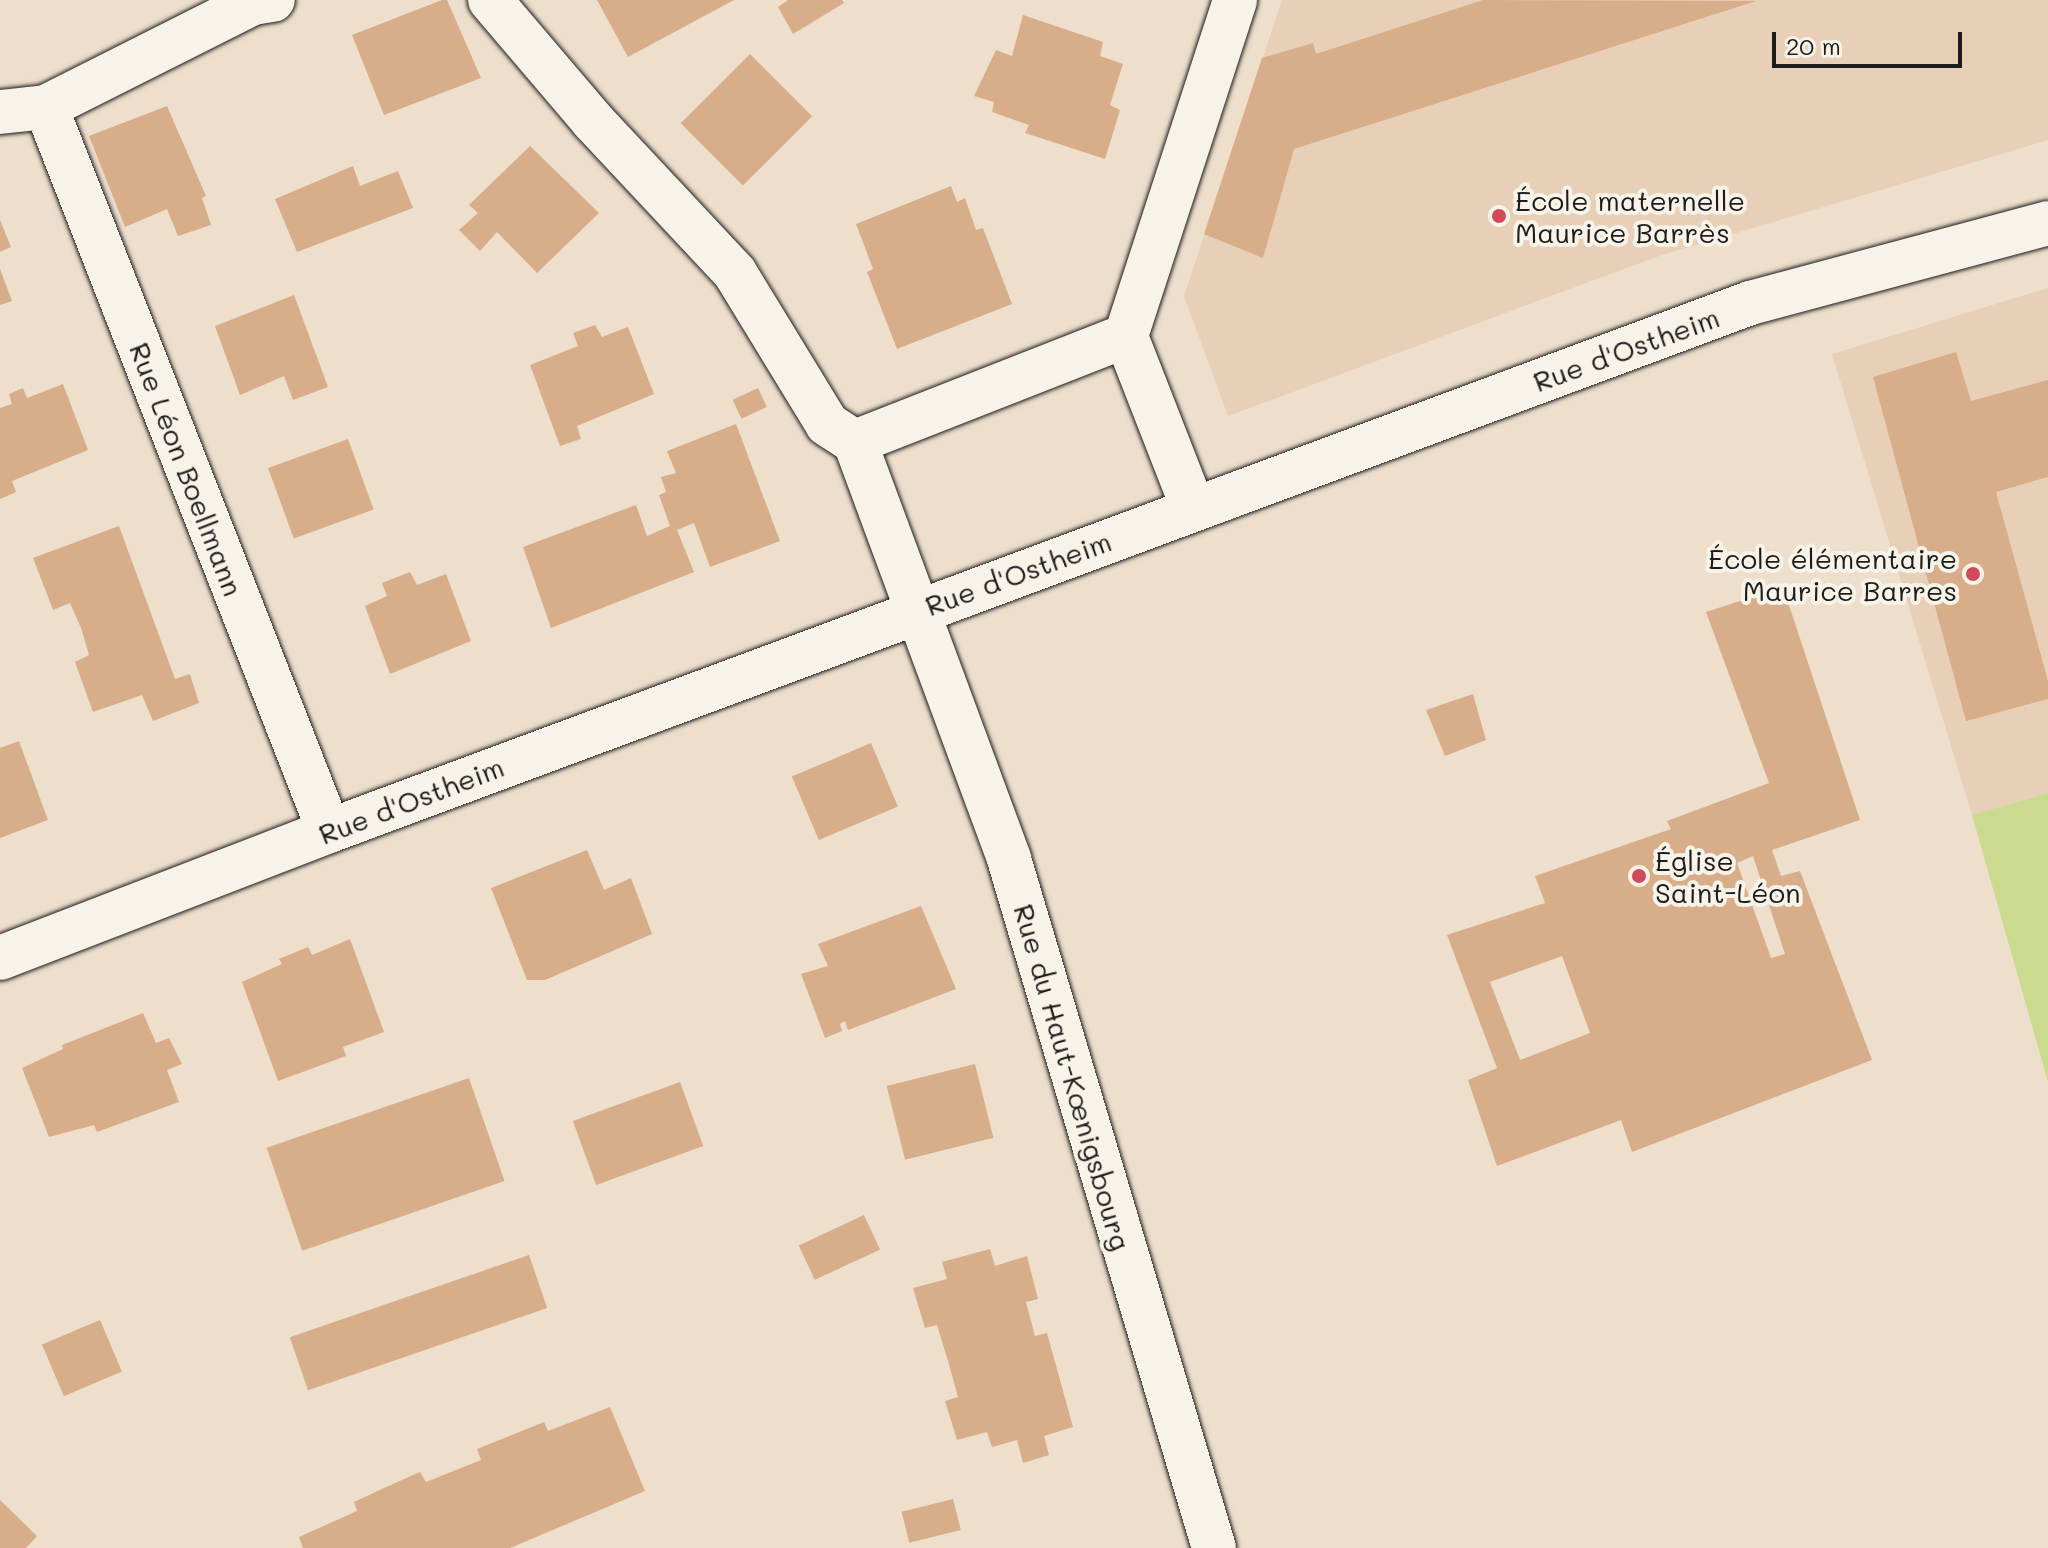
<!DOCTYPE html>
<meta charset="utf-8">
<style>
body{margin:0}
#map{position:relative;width:2048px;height:1548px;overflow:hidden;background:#eedecc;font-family:Mali,sans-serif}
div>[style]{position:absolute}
.built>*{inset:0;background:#e7cfb8}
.green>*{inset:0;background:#cadb90}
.building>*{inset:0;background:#d8ad89;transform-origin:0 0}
.roads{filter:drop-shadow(0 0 2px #1c1c1c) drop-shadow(0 0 2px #1c1c1c)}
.minor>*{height:44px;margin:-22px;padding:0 22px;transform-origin:22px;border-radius:22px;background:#f7f3e8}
.dots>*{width:22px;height:22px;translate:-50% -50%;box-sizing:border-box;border:4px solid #f7f3e8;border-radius:50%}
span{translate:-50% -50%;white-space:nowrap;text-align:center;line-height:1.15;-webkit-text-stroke:8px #f7f3e8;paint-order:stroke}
.poi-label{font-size:28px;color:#1c1c1c}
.left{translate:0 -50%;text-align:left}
.right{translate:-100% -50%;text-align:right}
.street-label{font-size:28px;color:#1c1c1c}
.scale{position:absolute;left:1772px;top:32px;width:190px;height:36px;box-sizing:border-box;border:4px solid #1c1c1c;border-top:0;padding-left:10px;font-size:24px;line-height:28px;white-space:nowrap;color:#1c1c1c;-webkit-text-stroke:6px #f7f3e8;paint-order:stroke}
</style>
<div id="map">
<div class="built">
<i style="clip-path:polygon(1282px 0,2048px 0,2048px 140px,1659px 256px,1228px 416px,1184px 296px)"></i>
<i style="clip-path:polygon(2048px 288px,2048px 793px,1972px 815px,1832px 354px)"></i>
</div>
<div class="green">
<i style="clip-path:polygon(2048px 793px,2048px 1082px,1972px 815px)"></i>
</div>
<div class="building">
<i style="clip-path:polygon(442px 0,447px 0,481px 78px,384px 115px,352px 35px)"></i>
<i style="clip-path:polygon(597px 0,734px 0,628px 57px)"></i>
<i style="clip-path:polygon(788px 0,842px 0,844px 3px,793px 34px,778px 7px)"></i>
<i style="clip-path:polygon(1483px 0,1756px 1px,1294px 149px,1263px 258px,1204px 234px,1262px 58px,1313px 43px,1316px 54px)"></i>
<i style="clip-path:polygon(1023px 15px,1103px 42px,1100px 56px,1123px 64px,1110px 105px,1120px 110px,1105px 159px,1025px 133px,1029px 125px,992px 112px,994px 102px,974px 96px,996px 50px,1012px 56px)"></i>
<i style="left:750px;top:54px;width:88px;height:98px;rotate:45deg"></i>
<i style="clip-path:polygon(167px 106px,206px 196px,202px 198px,211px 225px,178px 236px,167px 209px,125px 227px,89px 136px)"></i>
<i style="clip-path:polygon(530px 146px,599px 213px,537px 273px,497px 232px,480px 251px,459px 230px,478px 213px,469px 205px)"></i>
<i style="clip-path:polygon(353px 166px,360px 186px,398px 171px,413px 208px,297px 252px,275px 199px)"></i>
<i style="clip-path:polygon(951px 186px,957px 202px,965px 198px,976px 230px,983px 228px,1012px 304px,897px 349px,867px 272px,873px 269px,856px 224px)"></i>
<i style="clip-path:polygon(0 220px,11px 247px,0 252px)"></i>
<i style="clip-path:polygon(0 269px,12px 301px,0 305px)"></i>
<i style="clip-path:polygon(294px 295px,328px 387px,293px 400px,284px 376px,240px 395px,215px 326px)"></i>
<i style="clip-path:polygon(595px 325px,602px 337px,628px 327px,654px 394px,577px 426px,581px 439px,560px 446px,530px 365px,578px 346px,573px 333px)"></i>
<i style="clip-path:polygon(1956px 352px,1971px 401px,2048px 380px,2048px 477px,1996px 492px,2048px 681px,2048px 699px,1966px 721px,1873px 377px)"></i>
<i style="clip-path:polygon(63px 384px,88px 450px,12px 481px,16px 492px,0 499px,0 408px,12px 404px,9px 394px,23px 388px,27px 398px)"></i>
<i style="left:758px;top:388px;width:21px;height:28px;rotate:65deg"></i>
<i style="clip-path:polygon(736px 424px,780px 541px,710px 567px,694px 523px,677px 530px,694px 572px,551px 628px,523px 547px,636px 505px,647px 536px,670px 526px,659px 495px,666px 492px,661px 477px,676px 473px,667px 451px)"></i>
<i style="left:348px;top:439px;width:75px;height:85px;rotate:70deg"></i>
<i style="clip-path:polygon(119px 526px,175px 679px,190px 674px,199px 703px,153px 721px,142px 695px,93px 712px,75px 662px,89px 655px,81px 628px,70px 603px,53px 610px,33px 558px)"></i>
<i style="clip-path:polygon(410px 572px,417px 585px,446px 574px,471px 641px,390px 674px,365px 606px,387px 596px,382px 583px)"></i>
<i style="clip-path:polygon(evenodd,1783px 587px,1860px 820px,1772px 850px,1781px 876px,1800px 871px,1872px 1060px,1632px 1152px,1621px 1120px,1497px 1166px,1468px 1080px,1497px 1068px,1447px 935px,1545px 903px,1535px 876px,1671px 829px,1667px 821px,1769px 783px,1706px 612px,1783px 587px,1753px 856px,1785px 954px,1771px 958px,1737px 863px,1753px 856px,1783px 587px,1562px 956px,1590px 1033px,1520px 1060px,1490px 982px,1562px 956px)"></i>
<i style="clip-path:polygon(1473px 694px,1486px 740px,1445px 756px,1426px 710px)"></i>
<i style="clip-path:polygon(19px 741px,48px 820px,0 838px,0 748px)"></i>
<i style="left:871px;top:743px;width:69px;height:86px;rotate:67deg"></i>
<i style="clip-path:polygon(587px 850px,604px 890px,631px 878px,652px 934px,545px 980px,527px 980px,491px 888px)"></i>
<i style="clip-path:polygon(921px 906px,956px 989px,848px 1030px,845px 1021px,840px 1024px,842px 1031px,825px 1038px,801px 974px,828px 966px,818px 944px)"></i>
<i style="clip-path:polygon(350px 939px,384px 1032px,343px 1047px,346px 1056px,278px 1081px,242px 982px,282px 964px,279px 959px,308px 947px,312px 955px)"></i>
<i style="clip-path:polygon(143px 1013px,156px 1043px,169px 1038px,182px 1064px,167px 1070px,179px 1102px,97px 1132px,94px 1125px,49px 1137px,22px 1068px,63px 1049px,62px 1045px)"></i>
<i style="left:975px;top:1064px;width:76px;height:91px;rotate:76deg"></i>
<i style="left:469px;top:1078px;width:109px;height:214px;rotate:71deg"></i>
<i style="left:680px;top:1082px;width:68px;height:114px;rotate:70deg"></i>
<i style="left:864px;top:1215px;width:38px;height:72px;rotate:65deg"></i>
<i style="clip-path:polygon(990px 1249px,995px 1266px,1027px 1256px,1038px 1299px,1026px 1302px,1035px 1336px,1047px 1333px,1073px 1427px,1044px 1436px,1049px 1455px,1023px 1463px,1017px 1440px,992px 1447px,987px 1432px,957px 1440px,945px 1401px,958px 1397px,948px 1361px,937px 1325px,925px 1328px,913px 1288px,947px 1279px,942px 1262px)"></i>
<i style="left:529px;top:1255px;width:56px;height:253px;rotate:71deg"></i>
<i style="left:100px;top:1320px;width:56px;height:63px;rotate:67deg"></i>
<i style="clip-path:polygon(610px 1407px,645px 1491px,510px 1548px,303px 1548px,299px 1537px,357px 1511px,354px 1502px,384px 1488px,420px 1472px,426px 1482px,481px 1460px,477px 1449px,544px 1422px,548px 1431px)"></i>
<i style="left:953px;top:1499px;width:32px;height:53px;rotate:76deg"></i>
<i style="clip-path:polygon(0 1500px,37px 1536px,26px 1548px,0 1548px)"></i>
</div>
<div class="roads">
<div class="minor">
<i style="left:490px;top:0;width:159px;rotate:49.6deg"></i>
<i style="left:593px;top:121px;width:208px;rotate:46.9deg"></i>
<i style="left:735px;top:273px;width:177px;rotate:58.6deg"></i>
<i style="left:827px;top:424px;width:33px;rotate:33deg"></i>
<i style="left:855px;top:442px;width:445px;rotate:69.7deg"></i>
<i style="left:1009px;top:859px;width:719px;rotate:73.43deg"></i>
<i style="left:46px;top:107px;width:232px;rotate:-26.7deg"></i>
<i style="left:253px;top:3px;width:20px;rotate:-9deg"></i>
<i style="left:0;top:112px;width:46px;rotate:-6.2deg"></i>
<i style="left:46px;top:107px;width:777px;rotate:68.65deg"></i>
<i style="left:855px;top:442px;width:291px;rotate:-21.4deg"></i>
<i style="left:1193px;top:508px;width:185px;rotate:-111.3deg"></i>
<i style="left:1126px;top:336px;width:353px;rotate:-72deg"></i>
<i style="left:0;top:958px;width:353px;rotate:-21.1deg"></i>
<i style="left:329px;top:831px;width:1516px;rotate:-20.38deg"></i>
<i style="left:1750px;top:303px;width:309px;rotate:-15deg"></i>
</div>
</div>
<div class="dots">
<i style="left:1499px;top:216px;background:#d1495b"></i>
<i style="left:1973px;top:574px;background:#d1495b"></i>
<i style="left:1639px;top:876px;background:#d1495b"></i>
</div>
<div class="poi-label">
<span class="left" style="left:1515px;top:216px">École maternelle<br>Maurice Barrès</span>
<span class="right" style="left:1957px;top:574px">École élémentaire<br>Maurice Barres</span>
<span class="left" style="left:1655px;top:876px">Église<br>Saint-Léon</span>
</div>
<div class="street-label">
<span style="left:1626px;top:349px;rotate:-20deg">Rue d'Ostheim</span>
<span style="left:187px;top:469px;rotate:69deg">Rue Léon Boellmann</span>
<span style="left:1018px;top:573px;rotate:-20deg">Rue d'Ostheim</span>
<span style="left:411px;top:800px;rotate:-21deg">Rue d'Ostheim</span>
<span style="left:1073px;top:1077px;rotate:74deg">Rue du Haut-Kœnigsbourg</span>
</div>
<div class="scale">20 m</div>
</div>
